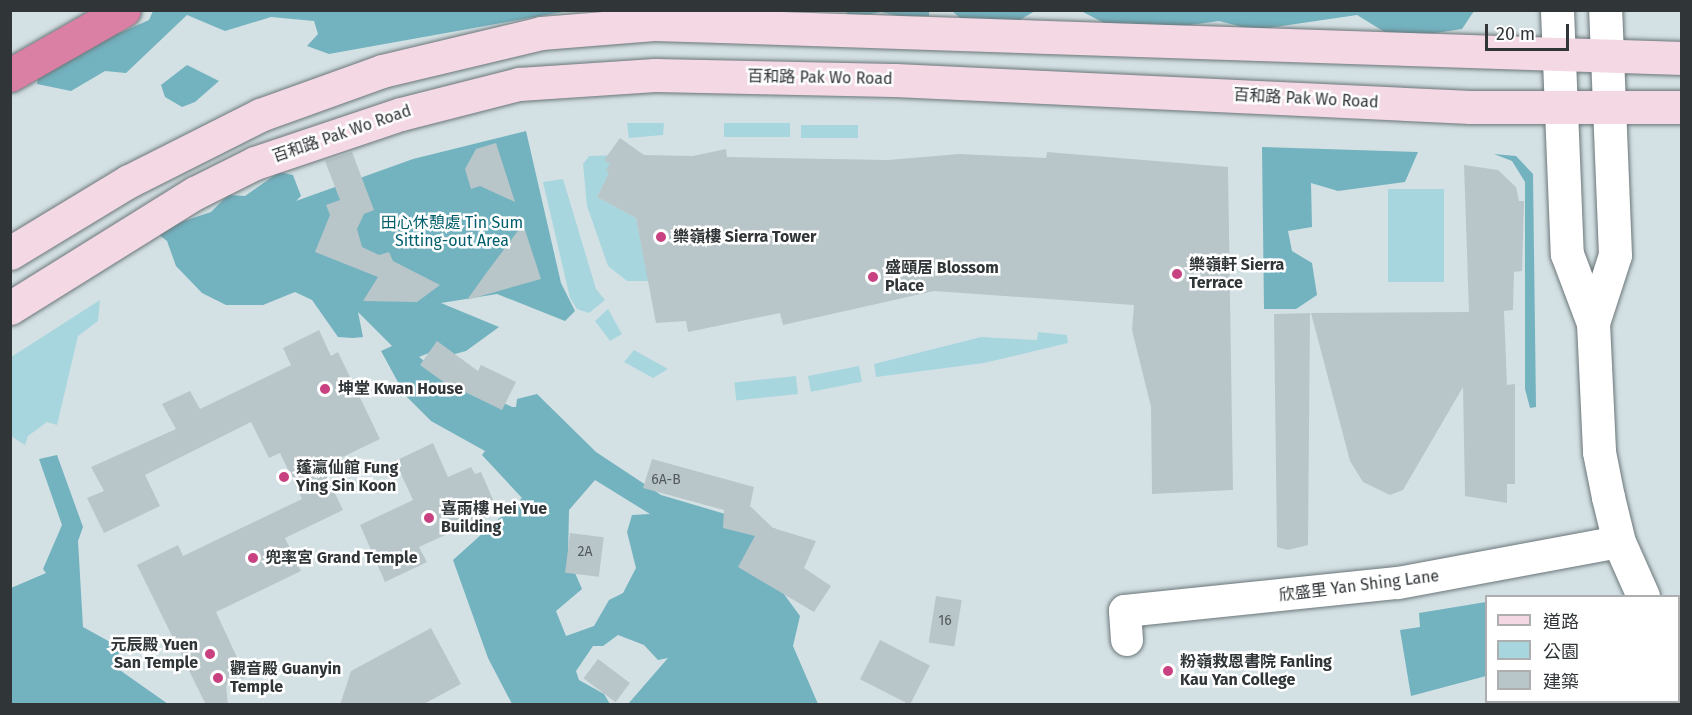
<!DOCTYPE html>
<meta charset="utf-8">
<style>
body{margin:0}
#map{position:relative;width:1692px;height:715px;overflow:hidden;background:#d4e1e4;font-family:"Fira Sans","Noto Sans TC",sans-serif}
div>[style]{position:absolute}
.green>*{inset:0;background:#a8d6df;transform-origin:0 0}
.forest>*{inset:0;background:#73b2bf;transform-origin:0 0}
.building>*{inset:0;background:#b9c6c9;transform-origin:0 0}
.roads{filter:drop-shadow(0 0 2px #6b7679) drop-shadow(0 0 2px #6b7679)}
.minor>*{height:32px;margin:-16px;padding:0 16px;transform-origin:16px;border-radius:16px;background:#fff}
.tertiary>*{height:33px;margin:-16.5px;padding:0 16.5px;transform-origin:16.5px;border-radius:16.5px;background:#fff}
.secondary>*{height:33px;margin:-16.5px;padding:0 16.5px;transform-origin:16.5px;border-radius:16.5px;background:#f4d9e4}
.motorway>*{height:33px;margin:-16.5px;padding:0 16.5px;transform-origin:16.5px;border-radius:16.5px;background:#d980a4}
.dots>*{width:16px;height:16px;translate:-50% -50%;box-sizing:border-box;border:3px solid #fff;border-radius:50%}
span{translate:-50% -50%;white-space:nowrap;text-align:center;line-height:1.15;-webkit-text-stroke:5px #fff;paint-order:stroke}
.number-label{font-size:14px;color:#52595c}
.number-label span{-webkit-text-stroke-width:0}
.street-label{font-size:16px;color:#303537}
.park-label{font-size:16px;color:#005e6c}
.poi-label{font-size:16px;color:#303537;font-weight:700}
.left{translate:0 -50%;text-align:left}
.right{translate:-100% -50%;text-align:right}
.frame{position:absolute;inset:0;border:12px solid #303537;pointer-events:none}
.legend{position:absolute;left:1485px;top:595px;width:195px;height:108px;box-sizing:border-box;background:#fff;border:2px solid #acaeaf;margin:0;padding:8px 10px;list-style:none;font-size:18px;color:#303537}
.legend li{display:flex;align-items:center;gap:12px;height:30px}
.legend b{width:30px;border:2px solid #acaeaf}
.scale{position:absolute;left:1485px;top:24px;width:84px;height:27px;box-sizing:border-box;border:3px solid #303537;border-top:0;padding-left:8px;font-size:18px;line-height:21px;white-space:nowrap;color:#303537;-webkit-text-stroke:4px #fff;paint-order:stroke}
</style>
<div id="map">
<div class="green">
<i style="clip-path:polygon(627px 123px,664px 123px,663px 135px,629px 138px)"></i>
<i style="left:724px;top:123px;width:66px;height:14px"></i>
<i style="left:801px;top:125px;width:57px;height:13px"></i>
<i style="clip-path:polygon(619px 155px,597px 197px,636px 218px,649px 281px,627px 281px,608px 266px,587px 206px,583px 164px,589px 156px)"></i>
<i style="clip-path:polygon(563px 179px,596px 289px,605px 300px,589px 313px,577px 309px,570px 298px,543px 182px)"></i>
<i style="left:1388px;top:189px;width:56px;height:93px"></i>
<i style="clip-path:polygon(100px 300px,98px 321px,78px 336px,57px 425px,47px 422px,28px 436px,25px 445px,11px 436px,11px 357px)"></i>
<i style="clip-path:polygon(608px 309px,622px 334px,610px 341px,595px 321px)"></i>
<i style="clip-path:polygon(1038px 332px,1067px 335px,1068px 343px,984px 363px,876px 377px,874px 364px,981px 337px,1037px 340px)"></i>
<i style="clip-path:polygon(634px 350px,668px 369px,653px 378px,624px 362px)"></i>
<i style="left:859px;top:366px;width:16px;height:52px;rotate:79deg"></i>
<i style="left:796px;top:376px;width:18px;height:62px;rotate:84deg"></i>
</div>
<div class="forest">
<i style="clip-path:polygon(153px 11px,568px 11px,329px 54px,307px 46px,318px 34px,314px 21px,271px 17px,225px 31px,187px 15px,126px 73px,105px 71px,71px 91px,37px 84px,40px 65px,98px 36px,122px 32px,149px 20px)"></i>
<i style="clip-path:polygon(845px 11px,929px 11px,929px 16px,902px 17px,881px 12px,851px 18px)"></i>
<i style="clip-path:polygon(952px 11px,1035px 11px,1016px 22px,965px 22px)"></i>
<i style="clip-path:polygon(1036px 11px,1474px 11px,1462px 29px,1396px 39px,1357px 15px,1254px 30px,1219px 21px,1162px 29px,1110px 26px,1083px 12px)"></i>
<i style="clip-path:polygon(187px 65px,219px 81px,195px 102px,182px 107px,165px 97px,161px 85px)"></i>
<i style="clip-path:polygon(evenodd,526px 131px,561px 283px,575px 311px,565px 321px,497px 294px,441px 303px,499px 327px,466px 351px,451px 355px,436px 350px,419px 357px,440px 373px,512px 407px,516px 407px,517px 399px,537px 394px,596px 452px,661px 495px,776px 529px,770px 575px,800px 616px,793px 646px,818px 704px,628px 704px,668px 658px,658px 660px,644px 645px,618px 635px,603px 646px,593px 646px,576px 671px,579px 680px,604px 694px,610px 704px,512px 704px,488px 658px,453px 560px,522px 498px,482px 455px,485px 451px,431px 421px,405px 395px,381px 351px,392px 346px,358px 312px,363px 337px,353px 338px,338px 337px,312px 300px,295px 292px,263px 305px,226px 305px,202px 293px,176px 266px,167px 241px,154px 231px,211px 212px,228px 195px,245px 196px,279px 172px,293px 175px,301px 196px,296px 201px,413px 159px,526px 131px,595px 480px,650px 514px,632px 515px,627px 532px,636px 568px,623px 593px,609px 600px,594px 626px,566px 636px,556px 611px,582px 589px,568px 557px,569px 510px,595px 480px)"></i>
<i style="clip-path:polygon(1262px 147px,1418px 152px,1405px 182px,1338px 191px,1311px 183px,1312px 227px,1288px 231px,1292px 251px,1312px 263px,1317px 295px,1296px 309px,1264px 309px)"></i>
<i style="clip-path:polygon(1494px 154px,1516px 156px,1533px 174px,1536px 407px,1530px 408px,1525px 389px,1525px 182px,1512px 161px)"></i>
<i style="clip-path:polygon(57px 455px,83px 527px,78px 541px,83px 627px,121px 648px,114px 666px,168px 704px,11px 704px,11px 588px,46px 573px,43px 569px,62px 525px,39px 459px)"></i>
<i style="clip-path:polygon(1486px 602px,1486px 676px,1411px 696px,1400px 630px,1420px 627px,1419px 613px)"></i>
<i style="left:1541px;top:702px;width:106px;height:3px"></i>
</div>
<div class="building">
<i style="clip-path:polygon(620px 138px,644px 155px,693px 156px,726px 149px,727px 157px,888px 160px,959px 154px,1046px 158px,1047px 152px,1228px 167px,1233px 490px,1152px 494px,1151px 407px,1132px 330px,1134px 305px,934px 291px,783px 325px,780px 313px,688px 332px,686px 321px,656px 323px,636px 218px,597px 197px,609px 173px,606px 170px,610px 164px,604px 160px)"></i>
<i style="clip-path:polygon(496px 143px,515px 202px,480px 186px,471px 189px,465px 169px,476px 149px)"></i>
<i style="clip-path:polygon(352px 152px,374px 210px,364px 214px,357px 229px,362px 247px,379px 255px,389px 252px,393px 261px,440px 285px,417px 302px,363px 301px,378px 277px,315px 252px,330px 215px,326px 205px,340px 200px,325px 161px)"></i>
<i style="clip-path:polygon(1464px 165px,1498px 170px,1516px 187px,1519px 201px,1524px 201px,1522px 271px,1514px 272px,1513px 310px,1504px 311px,1507px 385px,1515px 384px,1515px 484px,1507px 484px,1507px 503px,1465px 496px,1463px 387px,1403px 490px,1390px 495px,1363px 482px,1350px 461px,1311px 313px,1469px 312px)"></i>
<i style="clip-path:polygon(523px 224px,541px 279px,467px 300px,487px 272px)"></i>
<i style="clip-path:polygon(1310px 313px,1308px 545px,1288px 550px,1277px 547px,1274px 314px)"></i>
<i style="clip-path:polygon(319px 330px,331px 356px,338px 352px,380px 439px,322px 467px,343px 510px,285px 538px,301px 571px,216px 612px,246px 677px,226px 686px,228px 705px,206px 705px,137px 565px,178px 545px,183px 556px,302px 499px,280px 453px,269px 458px,251px 422px,145px 475px,160px 506px,104px 533px,87px 498px,104px 491px,91px 467px,176px 429px,162px 404px,190px 391px,200px 409px,291px 365px,283px 348px)"></i>
<i style="clip-path:polygon(437px 341px,478px 371px,481px 365px,516px 382px,502px 410px,463px 391px,460px 394px,420px 365px)"></i>
<i style="clip-path:polygon(433px 443px,448px 477px,471px 467px,475px 474px,481px 472px,498px 511px,419px 547px,427px 562px,385px 582px,360px 525px,413px 500px,395px 461px)"></i>
<i style="clip-path:polygon(652px 459px,754px 487px,750px 506px,773px 528px,816px 541px,804px 568px,831px 586px,814px 612px,738px 567px,755px 536px,723px 528px,724px 510px,643px 488px)"></i>
<i style="left:570px;top:533px;width:34px;height:40px;rotate:7deg"></i>
<i style="left:936px;top:596px;width:26px;height:47px;rotate:9deg"></i>
<i style="clip-path:polygon(431px 628px,461px 684px,422px 705px,340px 705px,351px 671px)"></i>
<i style="left:880px;top:640px;width:56px;height:44px;rotate:27deg"></i>
<i style="left:598px;top:659px;width:40px;height:24px;rotate:37deg"></i>
</div>
<div class="roads">
<div class="minor">
<i style="left:1127px;top:640px;width:29px;rotate:-94deg"></i>
<i style="left:1125px;top:611px;width:274px;rotate:-5.9deg"></i>
<i style="left:1398px;top:583px;width:225px;rotate:-10.5deg"></i>
</div>
<div class="tertiary">
<i style="left:1557px;top:10px;width:244px;rotate:87.7deg"></i>
<i style="left:1567px;top:254px;width:74px;rotate:69.4deg"></i>
<i style="left:1593px;top:323px;width:129px;rotate:87.3deg"></i>
<i style="left:1599px;top:452px;width:46px;rotate:78.7deg"></i>
<i style="left:1608px;top:497px;width:46px;rotate:76.3deg"></i>
<i style="left:1619px;top:542px;width:59px;rotate:66deg"></i>
<i style="left:1593px;top:323px;width:71px;rotate:-72.1deg"></i>
<i style="left:1615px;top:255px;width:245px;rotate:-92.3deg"></i>
<i style="left:1678px;top:663px;width:6px;rotate:51deg"></i>
</div>
<div class="secondary">
<i style="left:10px;top:253px;width:139px;rotate:-31.2deg"></i>
<i style="left:129px;top:181px;width:147px;rotate:-26.7deg"></i>
<i style="left:260px;top:115px;width:130px;rotate:-19.8deg"></i>
<i style="left:382px;top:71px;width:163px;rotate:-13.4deg"></i>
<i style="left:541px;top:33px;width:113px;rotate:-4.6deg"></i>
<i style="left:654px;top:24px;width:67px;rotate:1.7deg"></i>
<i style="left:721px;top:26px;width:962px;rotate:1.91deg"></i>
<i style="left:10px;top:308px;width:218px;rotate:-31.9deg"></i>
<i style="left:195px;top:193px;width:67px;rotate:-26.6deg"></i>
<i style="left:255px;top:163px;width:154px;rotate:-18.6deg"></i>
<i style="left:401px;top:114px;width:122px;rotate:-14.3deg"></i>
<i style="left:519px;top:84px;width:136px;rotate:-3.8deg"></i>
<i style="left:655px;top:75px;width:240px;rotate:1.2deg"></i>
<i style="left:895px;top:80px;width:576px;rotate:2.69deg"></i>
<i style="left:1470px;top:107px;width:212px"></i>
</div>
<div class="motorway">
<i style="left:10px;top:75px;width:131px;rotate:-29.7deg"></i>
</div>
</div>
<div class="dots">
<i style="left:661px;top:237px;background:#c84181"></i>
<i style="left:1177px;top:274px;background:#c84181"></i>
<i style="left:873px;top:277px;background:#c84181"></i>
<i style="left:325px;top:389px;background:#c84181"></i>
<i style="left:284px;top:477px;background:#c84181"></i>
<i style="left:429px;top:518px;background:#c84181"></i>
<i style="left:253px;top:558px;background:#c84181"></i>
<i style="left:210px;top:654px;background:#c84181"></i>
<i style="left:1168px;top:671px;background:#c84181"></i>
<i style="left:218px;top:678px;background:#c84181"></i>
</div>
<div class="number-label">
<span style="left:666px;top:480px">6A-B</span>
<span style="left:585px;top:552px">2A</span>
<span style="left:945px;top:621px">16</span>
</div>
<div class="street-label">
<span style="left:820px;top:78px;rotate:1deg">百和路 Pak Wo Road</span>
<span style="left:1306px;top:99px;rotate:3deg">百和路 Pak Wo Road</span>
<span style="left:342px;top:134px;rotate:-19deg">百和路 Pak Wo Road</span>
<span style="left:1359px;top:586px;rotate:-7deg">欣盛里 Yan Shing Lane</span>
</div>
<div class="park-label">
<span style="left:452px;top:232px">田心休憩處 Tin Sum<br>Sitting-out Area</span>
</div>
<div class="poi-label">
<span class="left" style="left:673px;top:237px">樂嶺樓 Sierra Tower</span>
<span class="left" style="left:1189px;top:274px">樂嶺軒 Sierra<br>Terrace</span>
<span class="left" style="left:885px;top:277px">盛頤居 Blossom<br>Place</span>
<span class="left" style="left:338px;top:389px">坤堂 Kwan House</span>
<span class="left" style="left:296px;top:477px">蓬瀛仙館 Fung<br>Ying Sin Koon</span>
<span class="left" style="left:441px;top:518px">喜雨樓 Hei Yue<br>Building</span>
<span class="left" style="left:265px;top:558px">兜率宮 Grand Temple</span>
<span class="right" style="left:198px;top:654px">元辰殿 Yuen<br>San Temple</span>
<span class="left" style="left:1180px;top:671px">粉嶺救恩書院 Fanling<br>Kau Yan College</span>
<span class="left" style="left:230px;top:678px">觀音殿 Guanyin<br>Temple</span>
</div>
<div class="frame"></div>
<ul class="legend">
<li><b style="height:8px;background:#f4d9e4"></b>道路</li>
<li><b style="height:16px;background:#a8d6df"></b>公園</li>
<li><b style="height:16px;background:#b9c6c9"></b>建築</li>
</ul>
<div class="scale">20 m</div>
</div>
